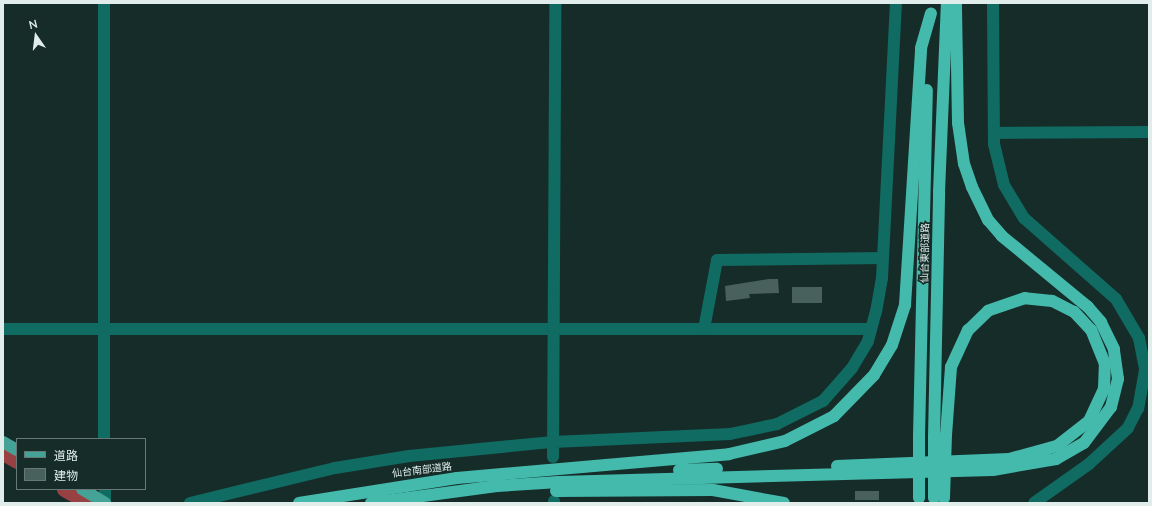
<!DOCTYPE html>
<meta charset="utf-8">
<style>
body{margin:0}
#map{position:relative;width:1152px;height:506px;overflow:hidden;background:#162c29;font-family:Lato,"Noto Sans JP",sans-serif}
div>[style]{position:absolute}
.river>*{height:15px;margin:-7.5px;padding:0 7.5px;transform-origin:7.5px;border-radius:7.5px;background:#984142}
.building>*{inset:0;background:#49615d;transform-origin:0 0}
.minor>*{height:12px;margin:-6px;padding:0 6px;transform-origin:6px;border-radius:6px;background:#106b62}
.major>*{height:12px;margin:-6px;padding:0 6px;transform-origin:6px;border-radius:6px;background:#44a297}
.highway>*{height:12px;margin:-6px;padding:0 6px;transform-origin:6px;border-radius:6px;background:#44baad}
.highway-bridge>*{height:12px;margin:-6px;padding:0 6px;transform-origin:6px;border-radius:6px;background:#44baad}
span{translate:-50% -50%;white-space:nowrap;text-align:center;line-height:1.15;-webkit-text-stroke:3.5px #162c29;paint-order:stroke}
.street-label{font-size:10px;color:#e0edeb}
.frame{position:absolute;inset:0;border:4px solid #e0edeb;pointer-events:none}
.legend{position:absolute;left:16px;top:438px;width:130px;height:52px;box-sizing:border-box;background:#162c29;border:1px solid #677977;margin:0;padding:5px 7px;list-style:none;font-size:12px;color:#e0edeb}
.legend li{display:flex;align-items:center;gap:8px;height:20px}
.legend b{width:20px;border:1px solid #677977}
.north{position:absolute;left:16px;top:16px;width:40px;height:40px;-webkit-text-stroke:3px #162c29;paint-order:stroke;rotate:346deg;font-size:11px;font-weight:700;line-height:16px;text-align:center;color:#e0edeb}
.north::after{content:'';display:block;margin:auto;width:14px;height:18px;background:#e0edeb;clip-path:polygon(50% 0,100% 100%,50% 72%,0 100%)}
</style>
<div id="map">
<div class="river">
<i style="left:3px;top:453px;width:16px;rotate:30deg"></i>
<i style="left:64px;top:489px;width:28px;rotate:30deg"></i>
</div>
<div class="building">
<i style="clip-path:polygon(769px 279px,778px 279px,779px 293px,749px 294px,750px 298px,726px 301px,725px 286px)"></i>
<i style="left:792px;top:287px;width:30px;height:16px"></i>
<i style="left:855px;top:491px;width:24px;height:9px"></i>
</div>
<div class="minor">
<i style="left:104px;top:3px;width:436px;rotate:90deg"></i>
<i style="left:993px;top:3px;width:141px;rotate:89.6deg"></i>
<i style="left:994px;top:144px;width:42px;rotate:76.3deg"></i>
<i style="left:1004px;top:185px;width:39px;rotate:59deg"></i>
<i style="left:1024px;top:218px;width:123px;rotate:41.4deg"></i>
<i style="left:1116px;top:299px;width:45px;rotate:59.5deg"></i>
<i style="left:1139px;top:338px;width:33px;rotate:79deg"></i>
<i style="left:1145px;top:370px;width:39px;rotate:100deg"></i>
<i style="left:1138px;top:408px;width:22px;rotate:117deg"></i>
<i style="left:1128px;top:428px;width:53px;rotate:137.3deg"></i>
<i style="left:1089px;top:464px;width:67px;rotate:144.7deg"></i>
<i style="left:994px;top:133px;width:155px;rotate:-0.4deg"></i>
<i style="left:3px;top:329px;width:868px"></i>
<i style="left:704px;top:329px;width:70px;rotate:-79.3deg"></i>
<i style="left:717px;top:260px;width:166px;rotate:-0.7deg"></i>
<i style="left:553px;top:457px;width:454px;rotate:-89.7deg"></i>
<i style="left:105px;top:489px;width:14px;rotate:90deg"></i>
<i style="left:190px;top:503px;width:149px;rotate:-13.6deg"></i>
<i style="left:335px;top:468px;width:75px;rotate:-9.2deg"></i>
<i style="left:409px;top:456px;width:145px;rotate:-5.6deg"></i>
<i style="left:553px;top:442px;width:177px;rotate:-2.6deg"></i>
<i style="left:730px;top:434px;width:48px;rotate:-12deg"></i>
<i style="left:777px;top:424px;width:51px;rotate:-26.6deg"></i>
<i style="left:823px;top:401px;width:44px;rotate:-48.7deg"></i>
<i style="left:852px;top:368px;width:31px;rotate:-59deg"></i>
<i style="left:868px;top:341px;width:30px;rotate:-75deg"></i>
<i style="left:876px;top:312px;width:35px;rotate:-80deg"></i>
<i style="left:882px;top:278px;width:275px;rotate:-87.1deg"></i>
<i style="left:554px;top:503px;width:2px;rotate:-90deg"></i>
</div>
<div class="major">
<i style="left:3px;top:442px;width:16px;rotate:30deg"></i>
<i style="left:82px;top:489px;width:27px;rotate:31deg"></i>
</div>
<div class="highway">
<i style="left:919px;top:436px;width:346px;rotate:-88.7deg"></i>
<i style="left:934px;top:437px;width:245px;rotate:-88.8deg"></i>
<i style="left:939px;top:192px;width:189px;rotate:-87.6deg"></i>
<i style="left:837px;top:466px;width:172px;rotate:-2.3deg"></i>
<i style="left:1009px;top:459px;width:50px;rotate:-15.2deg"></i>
<i style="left:1057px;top:446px;width:41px;rotate:-38deg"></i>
<i style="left:1089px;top:421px;width:35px;rotate:-65deg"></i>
<i style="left:1104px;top:389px;width:25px;rotate:-88deg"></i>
<i style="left:1105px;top:364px;width:37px;rotate:-112deg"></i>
<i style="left:1091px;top:330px;width:25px;rotate:-133deg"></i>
<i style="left:1074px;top:312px;width:25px;rotate:-153deg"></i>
<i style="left:1052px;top:301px;width:27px;rotate:-174deg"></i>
<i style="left:1025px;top:298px;width:39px;rotate:161deg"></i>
<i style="left:988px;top:311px;width:28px;rotate:136deg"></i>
<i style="left:968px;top:330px;width:41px;rotate:114.7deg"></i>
<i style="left:951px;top:367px;width:68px;rotate:94.2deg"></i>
<i style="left:679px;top:470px;width:38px;rotate:-2deg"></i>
<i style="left:556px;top:491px;width:157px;rotate:-0.4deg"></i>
<i style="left:713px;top:490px;width:72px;rotate:10.4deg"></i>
<i style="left:299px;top:503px;width:160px;rotate:-9deg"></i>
<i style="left:457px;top:478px;width:273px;rotate:-5deg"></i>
<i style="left:729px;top:454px;width:57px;rotate:-13.1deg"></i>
<i style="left:785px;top:441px;width:55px;rotate:-27deg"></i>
<i style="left:834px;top:416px;width:57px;rotate:-45.7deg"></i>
<i style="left:874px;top:375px;width:35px;rotate:-59deg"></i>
<i style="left:892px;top:345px;width:42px;rotate:-72deg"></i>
<i style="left:905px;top:305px;width:257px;rotate:-86.4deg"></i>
<i style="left:921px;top:48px;width:36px;rotate:-74deg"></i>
<i style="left:371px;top:503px;width:127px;rotate:-7.7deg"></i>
<i style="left:497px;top:486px;width:62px;rotate:-3.7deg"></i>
<i style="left:559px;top:482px;width:434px;rotate:-1.6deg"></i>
<i style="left:993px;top:470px;width:64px;rotate:-9.9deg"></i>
<i style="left:1056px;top:459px;width:32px;rotate:-30deg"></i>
<i style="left:1084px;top:443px;width:45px;rotate:-53.1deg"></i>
<i style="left:1111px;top:407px;width:29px;rotate:-76deg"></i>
<i style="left:1118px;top:379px;width:30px;rotate:-98deg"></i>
<i style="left:1114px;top:349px;width:30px;rotate:-116deg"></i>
<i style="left:1101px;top:322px;width:20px;rotate:-131deg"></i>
<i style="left:1088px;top:307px;width:112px;rotate:-140.5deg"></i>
<i style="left:1002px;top:236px;width:21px;rotate:-131deg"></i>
<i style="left:988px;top:220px;width:37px;rotate:-116deg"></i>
<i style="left:972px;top:187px;width:24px;rotate:-109deg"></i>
<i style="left:964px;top:164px;width:41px;rotate:-98.3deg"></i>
<i style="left:958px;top:123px;width:120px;rotate:-91deg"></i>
</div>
<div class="highway-bridge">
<i style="left:919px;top:498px;width:62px;rotate:-90deg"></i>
<i style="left:934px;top:498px;width:61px;rotate:-90deg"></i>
<i style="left:944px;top:498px;width:63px;rotate:-88.2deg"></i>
</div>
<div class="street-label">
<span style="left:925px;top:253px;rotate:-89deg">仙台東部道路</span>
<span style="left:422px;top:470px;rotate:-7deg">仙台南部道路</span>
</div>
<div class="frame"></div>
<ul class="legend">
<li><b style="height:5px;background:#44a297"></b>道路</li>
<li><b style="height:11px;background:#49615d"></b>建物</li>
</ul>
<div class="north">N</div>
</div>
